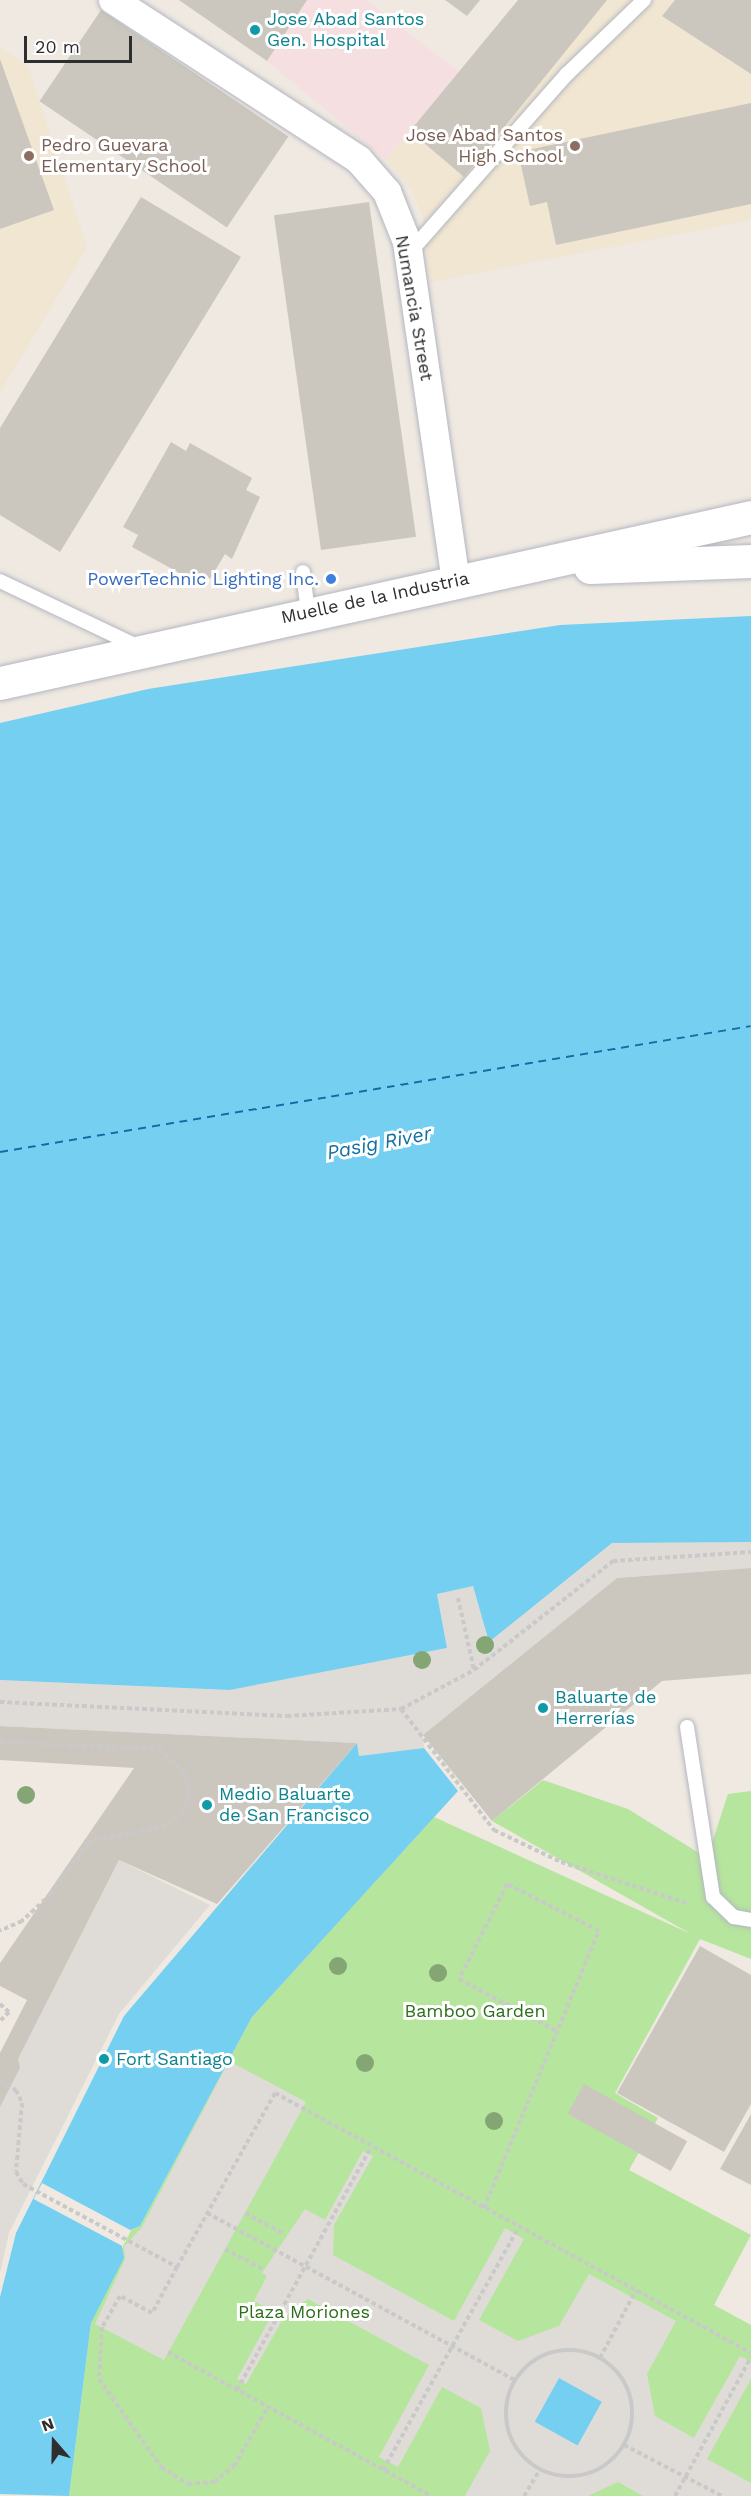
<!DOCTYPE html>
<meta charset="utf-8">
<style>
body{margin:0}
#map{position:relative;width:751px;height:2496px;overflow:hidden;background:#efe9e1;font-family:"Work Sans",sans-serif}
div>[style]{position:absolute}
.education>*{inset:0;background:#f0e6d1}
.medical>*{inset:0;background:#f5dfe0}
.green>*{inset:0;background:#b6e59e}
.plaza>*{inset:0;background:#dfdcd8}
.water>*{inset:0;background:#75cff0;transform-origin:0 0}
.pier>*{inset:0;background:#efe9e1;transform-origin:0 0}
.ferry>*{height:1.5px;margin-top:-0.75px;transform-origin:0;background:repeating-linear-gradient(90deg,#0d6fa3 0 8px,transparent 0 14px)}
.building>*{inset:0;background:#cbc7bf;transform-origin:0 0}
.path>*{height:4px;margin-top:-2px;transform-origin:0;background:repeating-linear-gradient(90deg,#c9c9c9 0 4.5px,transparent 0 7.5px)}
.path>.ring{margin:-2px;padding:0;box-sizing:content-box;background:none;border:4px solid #c9c9c9;border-radius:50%}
.roads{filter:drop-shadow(0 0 2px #b4b7c1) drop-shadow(0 0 2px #b4b7c1)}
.lane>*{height:14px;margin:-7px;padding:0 7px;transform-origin:7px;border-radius:7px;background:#fff}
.street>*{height:28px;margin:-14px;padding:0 14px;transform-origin:14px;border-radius:14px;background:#fff}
.secondary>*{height:33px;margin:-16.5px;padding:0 16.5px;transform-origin:16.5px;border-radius:16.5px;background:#fff}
.trees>*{width:18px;height:18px;margin:-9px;border-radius:50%;background:#84a574}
.dots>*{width:16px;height:16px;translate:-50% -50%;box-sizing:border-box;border:3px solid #fff;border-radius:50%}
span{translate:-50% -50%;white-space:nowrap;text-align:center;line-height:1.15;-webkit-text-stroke:6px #fff;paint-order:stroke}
.culture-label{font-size:18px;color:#0d838f}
.left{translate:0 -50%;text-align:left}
.education-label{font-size:18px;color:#785e54}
.right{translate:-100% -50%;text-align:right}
.street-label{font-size:18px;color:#2e2e2e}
.shop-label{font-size:18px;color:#366cbe}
.park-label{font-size:18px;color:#2c6e1b}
.water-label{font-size:20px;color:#0d6fa3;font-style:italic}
.north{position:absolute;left:24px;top:2412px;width:60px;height:60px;-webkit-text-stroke:4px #fff;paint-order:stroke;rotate:340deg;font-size:16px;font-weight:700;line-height:24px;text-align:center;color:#2e2e2e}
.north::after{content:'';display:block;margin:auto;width:21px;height:27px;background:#2e2e2e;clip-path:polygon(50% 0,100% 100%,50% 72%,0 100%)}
.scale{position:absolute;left:24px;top:36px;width:108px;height:27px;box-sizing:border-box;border:3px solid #2e2e2e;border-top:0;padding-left:8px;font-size:18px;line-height:21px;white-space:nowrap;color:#2e2e2e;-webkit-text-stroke:4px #fff;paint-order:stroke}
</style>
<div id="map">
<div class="education">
<i style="clip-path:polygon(518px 0,751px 0,751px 220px,431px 282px,422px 214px,410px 188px,386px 160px)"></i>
<i style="clip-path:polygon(0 48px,28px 66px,87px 247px,0 392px)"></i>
</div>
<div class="medical">
<i style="clip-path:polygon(179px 0,366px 0,459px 72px,386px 160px,267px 61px)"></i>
</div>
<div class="green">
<i style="clip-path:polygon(543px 1780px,628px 1809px,707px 1858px,728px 1794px,751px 1791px,751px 1959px,700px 1939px,615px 2093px,658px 2118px,629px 2170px,751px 2235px,714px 2305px,751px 2325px,751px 2496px,69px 2496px,91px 2323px,130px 2230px,140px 2226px,252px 2017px,434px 1817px,691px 1934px,492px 1821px)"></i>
</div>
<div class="plaza">
<i style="clip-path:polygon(751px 1542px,751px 1568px,617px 1578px,423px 1735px,424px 1748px,359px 1756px,357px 1743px,0 1726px,0 1680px,230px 1690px,447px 1648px,437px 1594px,473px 1585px,489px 1642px,612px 1543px)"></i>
<i style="clip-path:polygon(119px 1860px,210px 1905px,119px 2014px,9px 2233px,0 2273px,0 2106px,18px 2059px)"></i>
<i style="clip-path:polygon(229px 2061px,306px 2102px,164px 2360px,95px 2324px,125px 2259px,124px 2247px,142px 2227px)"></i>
<i style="clip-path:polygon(363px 2151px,373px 2156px,334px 2225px,333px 2255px,454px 2321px,505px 2228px,524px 2239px,479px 2320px,518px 2341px,559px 2326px,589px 2274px,676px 2321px,647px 2374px,655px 2416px,694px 2438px,740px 2356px,751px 2362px,751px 2379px,707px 2459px,751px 2483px,751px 2496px,643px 2496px,618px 2482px,588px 2496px,465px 2496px,490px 2451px,481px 2408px,442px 2387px,398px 2467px,379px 2457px,429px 2365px,308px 2299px,284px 2317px,246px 2384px,237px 2379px,274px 2311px,254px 2301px,267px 2276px,262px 2273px,305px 2209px,325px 2220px)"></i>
</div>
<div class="water">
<i style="clip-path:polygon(751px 616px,751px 1542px,612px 1543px,489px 1642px,473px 1586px,437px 1594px,447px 1648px,230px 1690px,0 1680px,0 723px,148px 689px,560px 625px)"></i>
<i style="clip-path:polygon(357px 1743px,359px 1756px,424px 1748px,458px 1791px,252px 2017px,140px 2226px,130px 2230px,122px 2247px,124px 2258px,91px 2323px,69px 2496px,0 2494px,0 2297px,16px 2233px,124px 2016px)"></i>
<i style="left:559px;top:2378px;width:49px;height:50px;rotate:29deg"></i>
</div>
<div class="pier">
<i style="left:42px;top:2183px;width:101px;height:18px;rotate:28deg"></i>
</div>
<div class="ferry">
<i style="left:0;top:1152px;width:761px;rotate:-9.52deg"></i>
</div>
<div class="building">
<i style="clip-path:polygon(179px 0,307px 0,267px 61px)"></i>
<i style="clip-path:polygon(445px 0,480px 0,467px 16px)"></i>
<i style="clip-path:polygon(518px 0,607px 0,464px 177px,410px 131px)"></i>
<i style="clip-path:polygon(675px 0,751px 0,751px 74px,662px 16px)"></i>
<i style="left:101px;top:10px;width:226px;height:110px;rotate:34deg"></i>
<i style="clip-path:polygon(0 59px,54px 210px,0 229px)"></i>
<i style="clip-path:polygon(751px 103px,751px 204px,556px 245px,547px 202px,530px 206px,518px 152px)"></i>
<i style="clip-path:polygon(141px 197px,241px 257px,60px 552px,0 515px,0 428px)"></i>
<i style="left:369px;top:202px;width:338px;height:96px;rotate:82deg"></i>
<i style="clip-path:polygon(171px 442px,186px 451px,190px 443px,252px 478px,246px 490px,260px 497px,232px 559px,225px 554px,210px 579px,198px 573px,194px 581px,132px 547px,138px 535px,123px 527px)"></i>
<i style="clip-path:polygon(751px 1568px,751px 1674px,662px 1681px,492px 1821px,423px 1735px,617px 1578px)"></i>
<i style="clip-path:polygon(0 1726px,357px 1743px,217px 1904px,119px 1860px,18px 2059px,20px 2068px,0 2107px,0 2053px,27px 2000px,0 1986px,0 1963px,134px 1768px,0 1760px)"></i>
<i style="clip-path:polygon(700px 1946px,751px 1975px,751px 2104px,724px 2152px,617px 2093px)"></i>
<i style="left:584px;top:2084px;width:118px;height:34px;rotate:29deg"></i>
<i style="clip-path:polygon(751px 2114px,751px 2185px,720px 2169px)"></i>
</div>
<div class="path">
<i style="left:458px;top:1598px;width:74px;rotate:77.5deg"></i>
<i style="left:0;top:1702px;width:287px;rotate:2.8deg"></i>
<i style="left:287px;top:1716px;width:114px;rotate:-3.5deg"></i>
<i style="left:401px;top:1709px;width:83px;rotate:-28.1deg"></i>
<i style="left:474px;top:1670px;width:177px;rotate:-38.1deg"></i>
<i style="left:613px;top:1561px;width:138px;rotate:-3.7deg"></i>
<i style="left:401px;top:1709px;width:153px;rotate:52.5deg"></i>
<i style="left:494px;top:1830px;width:74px;rotate:25.5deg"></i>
<i style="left:561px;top:1862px;width:135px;rotate:18.2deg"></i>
<i style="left:0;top:1742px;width:159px;rotate:2.5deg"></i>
<i style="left:159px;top:1749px;width:34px;rotate:43deg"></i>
<i style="left:184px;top:1772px;width:20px;rotate:75deg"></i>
<i style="left:189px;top:1791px;width:21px;rotate:104deg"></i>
<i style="left:184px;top:1811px;width:23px;rotate:140deg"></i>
<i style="left:166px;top:1826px;width:80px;rotate:168.4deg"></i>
<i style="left:88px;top:1842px;width:64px;rotate:125.4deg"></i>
<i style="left:51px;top:1894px;width:40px;rotate:137deg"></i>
<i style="left:22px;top:1921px;width:24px;rotate:156deg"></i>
<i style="left:0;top:2004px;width:12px;rotate:42deg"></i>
<i style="left:9px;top:2012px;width:13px;rotate:135deg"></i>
<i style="left:0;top:2081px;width:18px;rotate:29deg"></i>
<i style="left:16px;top:2090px;width:14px;rotate:65deg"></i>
<i style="left:22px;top:2103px;width:69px;rotate:95deg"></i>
<i style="left:16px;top:2172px;width:14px;rotate:60deg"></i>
<i style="left:23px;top:2184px;width:175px;rotate:28.3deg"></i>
<i style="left:177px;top:2267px;width:200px;rotate:-60.6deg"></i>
<i style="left:275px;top:2093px;width:542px;rotate:28.64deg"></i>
<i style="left:484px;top:2208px;width:300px;rotate:-67.5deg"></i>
<i style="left:599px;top:1931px;width:103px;rotate:-152.9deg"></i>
<i style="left:507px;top:1884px;width:106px;rotate:116.8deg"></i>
<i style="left:459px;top:1979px;width:111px;rotate:28deg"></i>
<i style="left:207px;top:2213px;width:352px;rotate:28.5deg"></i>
<i style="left:245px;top:2213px;width:44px;rotate:28.3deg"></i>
<i style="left:225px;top:2249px;width:44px;rotate:28.3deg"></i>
<i style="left:177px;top:2267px;width:52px;rotate:118.5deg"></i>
<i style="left:152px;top:2313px;width:36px;rotate:-152deg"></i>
<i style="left:120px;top:2296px;width:36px;rotate:120deg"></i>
<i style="left:102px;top:2327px;width:52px;rotate:93.3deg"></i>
<i style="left:99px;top:2379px;width:108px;rotate:54.8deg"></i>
<i style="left:161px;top:2467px;width:32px;rotate:32deg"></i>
<i style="left:188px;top:2484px;width:26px;rotate:-4deg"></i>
<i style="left:214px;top:2482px;width:26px;rotate:-39deg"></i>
<i style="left:234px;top:2466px;width:68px;rotate:-60deg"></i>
<i class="ring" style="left:506px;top:2350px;width:122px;height:122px"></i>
<i style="left:168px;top:2352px;width:300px;rotate:28.7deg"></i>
<i style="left:600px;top:2358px;width:77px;rotate:-62.1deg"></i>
<i style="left:237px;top:2390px;width:277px;rotate:-61.1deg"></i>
<i style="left:624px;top:2445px;width:110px;rotate:27.5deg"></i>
<i style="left:383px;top:2470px;width:278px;rotate:-60.8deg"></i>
<i style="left:524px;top:2496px;width:31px;rotate:-59deg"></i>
<i style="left:675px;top:2496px;width:158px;rotate:-61.3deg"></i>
</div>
<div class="roads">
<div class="lane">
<i style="left:410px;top:252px;width:237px;rotate:-48.6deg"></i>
<i style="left:567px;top:74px;width:107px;rotate:-43.9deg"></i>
<i style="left:303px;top:572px;width:41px;rotate:83deg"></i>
<i style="left:0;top:581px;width:154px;rotate:25.4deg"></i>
<i style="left:687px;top:1727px;width:172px;rotate:81.3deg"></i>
<i style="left:713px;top:1897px;width:29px;rotate:44deg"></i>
<i style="left:734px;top:1917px;width:17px;rotate:10deg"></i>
</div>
<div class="street">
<i style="left:113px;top:0;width:293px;rotate:33deg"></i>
<i style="left:359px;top:160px;width:43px;rotate:48.8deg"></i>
<i style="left:387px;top:192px;width:54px;rotate:68.2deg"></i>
<i style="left:407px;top:242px;width:342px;rotate:81.8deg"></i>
</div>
<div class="secondary">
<i style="left:590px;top:567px;width:161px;rotate:-2.1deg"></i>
<i style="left:0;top:683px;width:769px;rotate:-12.46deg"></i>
</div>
</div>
<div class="trees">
<i style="left:485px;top:1645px"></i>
<i style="left:422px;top:1660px"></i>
<i style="left:26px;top:1795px"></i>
<i style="left:338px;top:1966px"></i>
<i style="left:438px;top:1973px"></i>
<i style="left:365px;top:2063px"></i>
<i style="left:494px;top:2121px"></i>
</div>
<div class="dots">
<i style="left:255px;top:30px;background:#0f9aa8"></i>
<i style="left:575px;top:146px;background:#8d6e63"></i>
<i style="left:29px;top:156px;background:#8d6e63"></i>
<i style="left:331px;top:579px;background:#3f7fe0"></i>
<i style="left:543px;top:1708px;background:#0f9aa8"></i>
<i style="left:207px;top:1805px;background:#0f9aa8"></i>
<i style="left:104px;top:2059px;background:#0f9aa8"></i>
</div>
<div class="culture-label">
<span class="left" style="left:267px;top:30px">Jose Abad Santos<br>Gen. Hospital</span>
<span class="left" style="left:555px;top:1708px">Baluarte de<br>Herrerías</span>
<span class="left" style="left:219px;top:1805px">Medio Baluarte<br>de San Francisco</span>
<span class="left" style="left:116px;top:2059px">Fort Santiago</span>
</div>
<div class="education-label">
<span class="right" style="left:563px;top:146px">Jose Abad Santos<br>High School</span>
<span class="left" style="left:41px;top:156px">Pedro Guevara<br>Elementary School</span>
</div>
<div class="street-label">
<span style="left:414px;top:308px;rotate:80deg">Numancia Street</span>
<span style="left:375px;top:598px;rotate:-12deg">Muelle de la Industria</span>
</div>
<div class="shop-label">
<span class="right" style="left:319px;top:579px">PowerTechnic Lighting Inc.</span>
</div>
<div class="park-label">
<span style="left:475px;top:2011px">Bamboo Garden</span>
<span style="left:304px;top:2312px">Plaza Moriones</span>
</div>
<div class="water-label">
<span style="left:379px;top:1143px;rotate:-11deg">Pasig River</span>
</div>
<div class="north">N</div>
<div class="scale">20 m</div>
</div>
